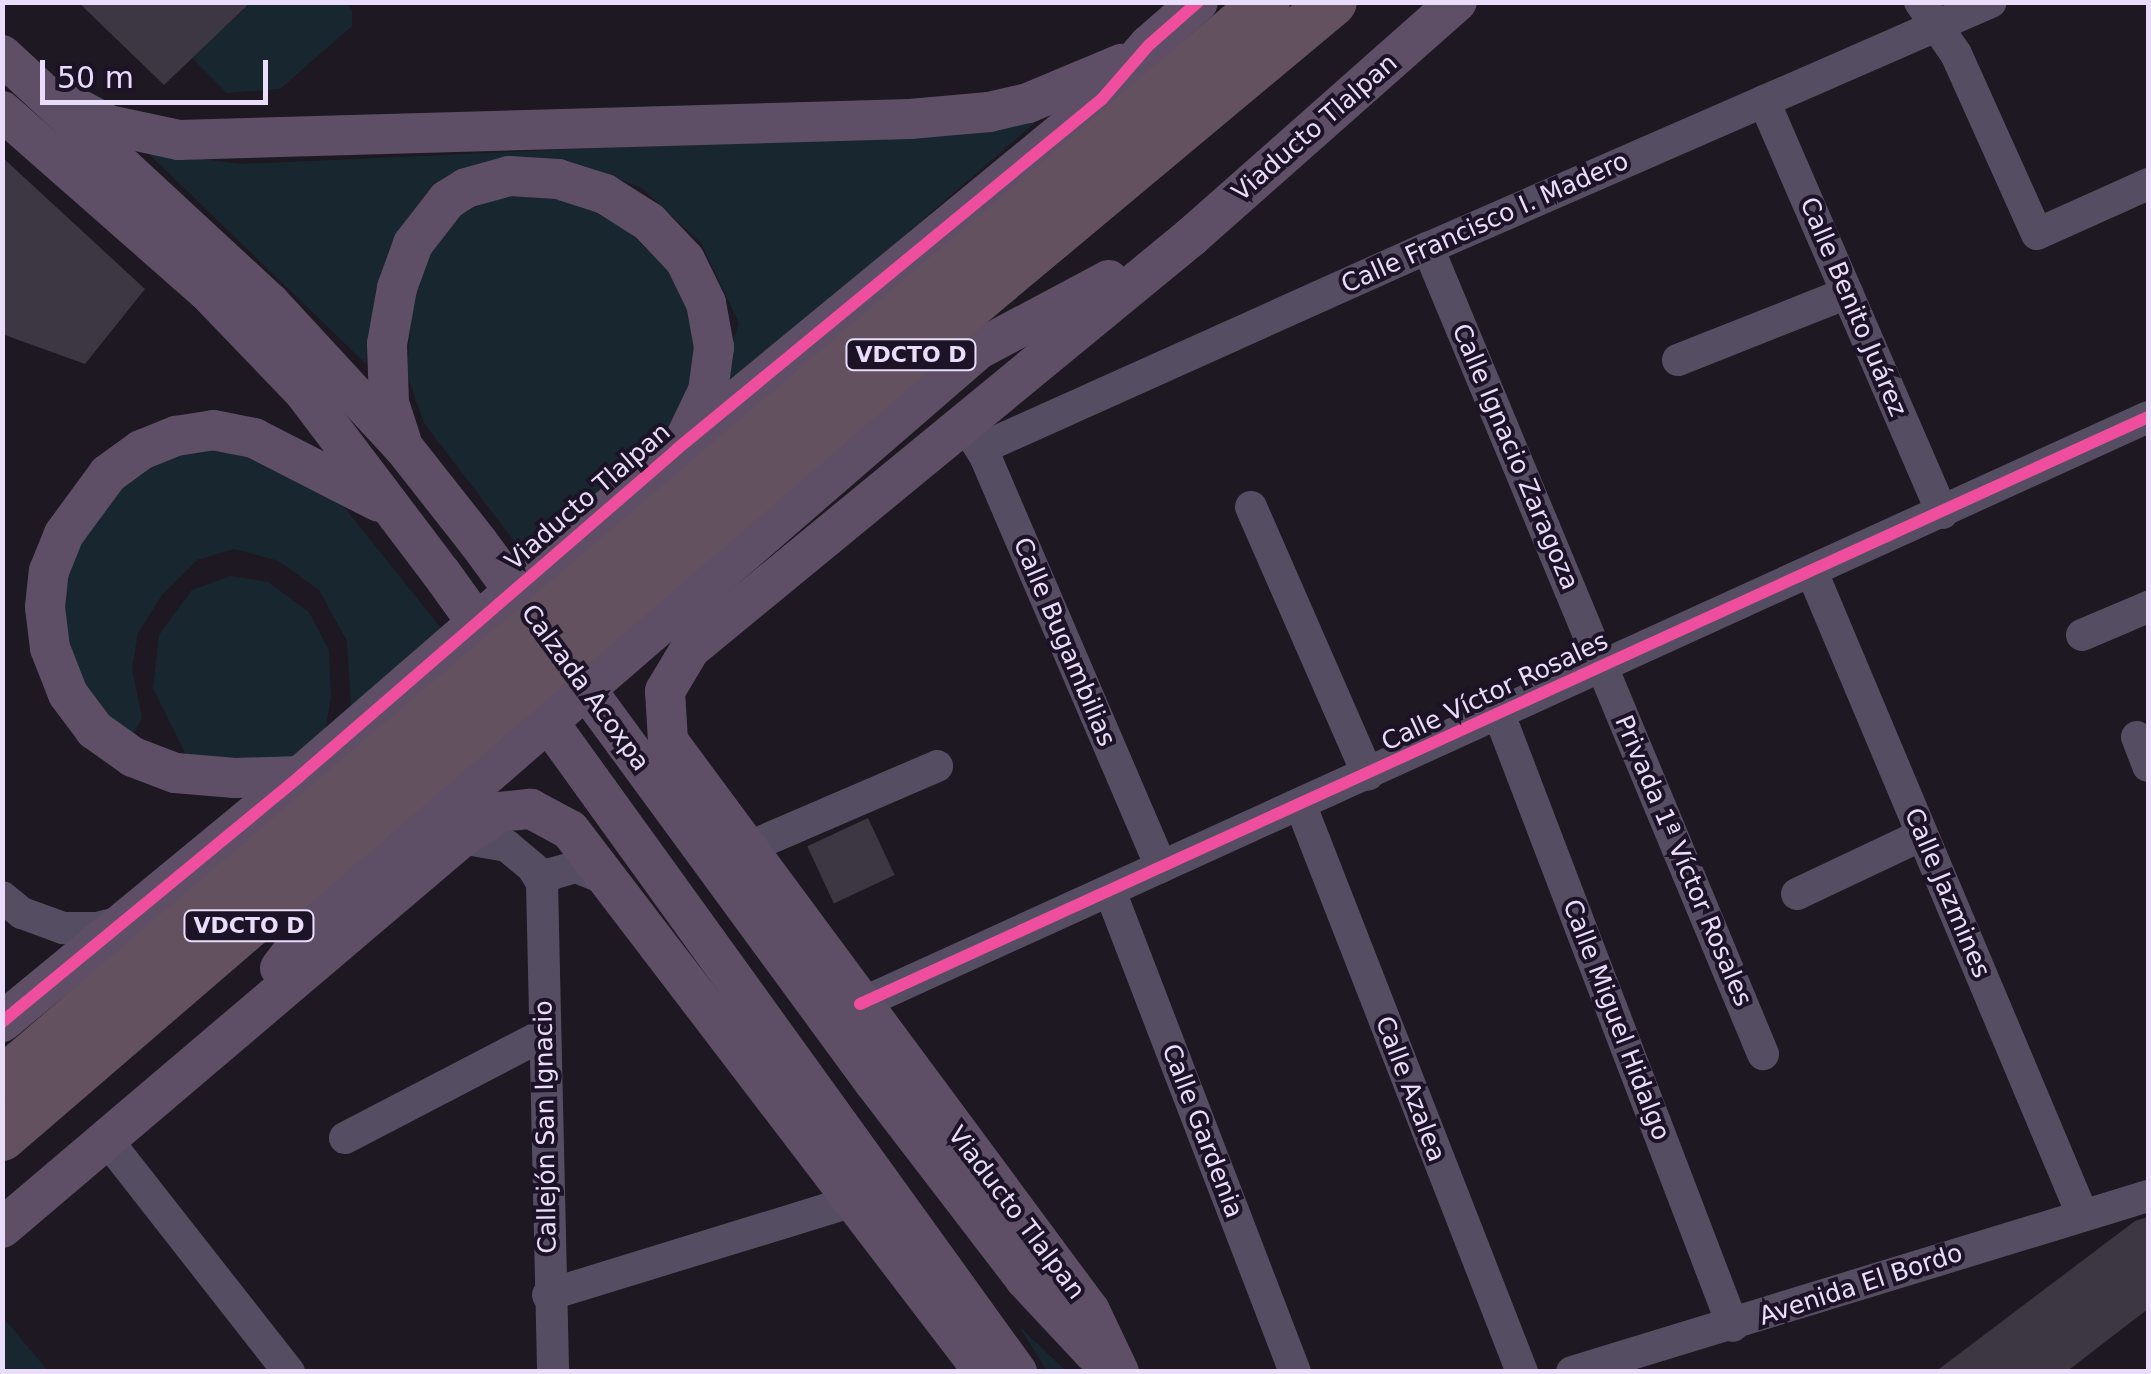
<!DOCTYPE html>
<meta charset="utf-8">
<style>
body{margin:0}
#map{position:relative;width:2151px;height:1374px;overflow:hidden;background:#1d1822;font-family:"DejaVu Sans",sans-serif}
div>[style]{position:absolute}
.green>*{inset:0;background:#18272f}
.building>*{inset:0;background:#3d3643;transform-origin:0 0}
.minor>*{height:32px;margin:-16px;padding:0 16px;transform-origin:16px;border-radius:16px;background:#554e62}
.major>*{height:40px;margin:-20px;padding:0 20px;transform-origin:20px;border-radius:20px;background:#5e4f66}
.highway>*{height:48px;margin:-24px;padding:0 24px;transform-origin:24px;border-radius:24px;background:#64515f}
.cycleway>*{height:12px;margin:-6px;padding:0 6px;transform-origin:6px;border-radius:6px;background:#ef4d9e}
span{translate:-50% -50%;white-space:nowrap;text-align:center;line-height:1.15;-webkit-text-stroke:8px #1d1327;paint-order:stroke}
.shield-label span{padding:2px 8px;background:#1d1327;border:2px solid;border-radius:8px;-webkit-text-stroke-width:0}
.shield-label{font-size:22px;color:#eaddfb;font-weight:700}
.street-label{font-size:25px;color:#eaddfb}
.frame{position:absolute;inset:0;border:5px solid #eaddfb;pointer-events:none}
.scale{position:absolute;left:40px;top:60px;width:228px;height:45px;box-sizing:border-box;border:5px solid #eaddfb;border-top:0;padding-left:12px;font-size:30px;line-height:35px;white-space:nowrap;color:#eaddfb;-webkit-text-stroke:8px #1d1327;paint-order:stroke}
</style>
<div id="map">
<div class="green">
<i style="clip-path:polygon(251px 3px,345px 3px,352px 10px,352px 26px,280px 89px,227px 93px,192px 58px)"></i>
<i style="clip-path:polygon(1067px 95px,715px 399px,739px 323px,701px 243px,642px 188px,581px 165px,485px 165px,435px 182px,406px 221px,376px 290px,366px 364px,146px 151px,240px 164px,980px 131px)"></i>
<i style="clip-path:polygon(509px 191px,572px 199px,627px 230px,674px 276px,695px 325px,693px 375px,665px 439px,524px 554px,424px 423px,407px 374px,413px 286px,447px 221px)"></i>
<i style="clip-path:polygon(229px 448px,328px 487px,445px 633px,351px 707px,347px 641px,319px 590px,279px 561px,234px 549px,197px 560px,162px 595px,138px 633px,132px 668px,142px 718px,131px 739px,104px 716px,70px 670px,60px 578px,79px 532px,135px 471px,176px 453px)"></i>
<i style="clip-path:polygon(230px 576px,268px 582px,309px 612px,329px 650px,331px 696px,324px 740px,293px 761px,186px 755px,153px 688px,159px 635px,192px 590px)"></i>
<i style="clip-path:polygon(2px 1317px,3px 1317px,48px 1371px,3px 1371px)"></i>
<i style="clip-path:polygon(1019px 1326px,1066px 1371px,1047px 1371px)"></i>
</div>
<div class="building">
<i style="clip-path:polygon(78px 2px,251px 2px,164px 85px)"></i>
<i style="clip-path:polygon(2px 157px,145px 289px,85px 364px,2px 334px)"></i>
<i style="left:868px;top:818px;width:63px;height:67px;rotate:65deg"></i>
<i style="clip-path:polygon(2148px 1217px,2148px 1309px,2066px 1372px,1935px 1372px,2135px 1221px)"></i>
</div>
<div class="minor">
<i style="left:1920px;top:2px;width:63px;rotate:55.3deg"></i>
<i style="left:1956px;top:54px;width:197px;rotate:65.8deg"></i>
<i style="left:2037px;top:234px;width:122px;rotate:-24.2deg"></i>
<i style="left:1764px;top:101px;width:449px;rotate:66.6deg"></i>
<i style="left:1428px;top:248px;width:873px;rotate:67.43deg"></i>
<i style="left:1678px;top:360px;width:182px;rotate:-21.6deg"></i>
<i style="left:970px;top:432px;width:28px;rotate:58deg"></i>
<i style="left:985px;top:456px;width:447px;rotate:66.8deg"></i>
<i style="left:982px;top:448px;width:489px;rotate:-24.2deg"></i>
<i style="left:1428px;top:248px;width:614px;rotate:-23.6deg"></i>
<i style="left:1251px;top:507px;width:292px;rotate:66.4deg"></i>
<i style="left:1812px;top:572px;width:696px;rotate:67.19deg"></i>
<i style="left:2082px;top:635px;width:72px;rotate:-23deg"></i>
<i style="left:1499px;top:714px;width:655px;rotate:69.08deg"></i>
<i style="left:2137px;top:737px;width:31px;rotate:69deg"></i>
<i style="left:1301px;top:806px;width:608px;rotate:68.67deg"></i>
<i style="left:461px;top:838px;width:47px;rotate:9.9deg"></i>
<i style="left:507px;top:846px;width:34px;rotate:40deg"></i>
<i style="left:533px;top:868px;width:17px;rotate:59deg"></i>
<i style="left:542px;top:883px;width:489px;rotate:88.7deg"></i>
<i style="left:747px;top:848px;width:207px;rotate:-23.3deg"></i>
<i style="left:542px;top:883px;width:13px;rotate:-45deg"></i>
<i style="left:551px;top:874px;width:26px;rotate:-16deg"></i>
<i style="left:576px;top:867px;width:35px;rotate:22deg"></i>
<i style="left:1110px;top:891px;width:515px;rotate:68.96deg"></i>
<i style="left:1797px;top:894px;width:138px;rotate:-25.3deg"></i>
<i style="left:2px;top:897px;width:26px;rotate:39deg"></i>
<i style="left:22px;top:913px;width:44px;rotate:20.1deg"></i>
<i style="left:63px;top:928px;width:34px"></i>
<i style="left:97px;top:928px;width:29px;rotate:-14deg"></i>
<i style="left:860px;top:1004px;width:1415px;rotate:-24.5deg"></i>
<i style="left:345px;top:1138px;width:225px;rotate:-27.5deg"></i>
<i style="left:107px;top:1140px;width:295px;rotate:51.9deg"></i>
<i style="left:548px;top:1295px;width:320px;rotate:-17.1deg"></i>
<i style="left:1572px;top:1372px;width:602px;rotate:-16.99deg"></i>
</div>
<div class="major">
<i style="left:2px;top:55px;width:365px;rotate:42.8deg"></i>
<i style="left:270px;top:303px;width:197px;rotate:47.3deg"></i>
<i style="left:404px;top:448px;width:120px;rotate:51.8deg"></i>
<i style="left:478px;top:542px;width:670px;rotate:53.75deg"></i>
<i style="left:874px;top:1082px;width:248px;rotate:52.5deg"></i>
<i style="left:1025px;top:1279px;width:101px;rotate:47deg"></i>
<i style="left:75px;top:107px;width:38px;rotate:28deg"></i>
<i style="left:109px;top:125px;width:72px;rotate:12.1deg"></i>
<i style="left:179px;top:140px;width:731px;rotate:-1.65deg"></i>
<i style="left:910px;top:119px;width:79px;rotate:-5.1deg"></i>
<i style="left:989px;top:112px;width:40px;rotate:-13deg"></i>
<i style="left:1028px;top:103px;width:101px;rotate:-22.8deg"></i>
<i style="left:2px;top:111px;width:271px;rotate:41.3deg"></i>
<i style="left:206px;top:290px;width:141px;rotate:46.1deg"></i>
<i style="left:304px;top:392px;width:227px;rotate:52.9deg"></i>
<i style="left:441px;top:573px;width:985px;rotate:54.21deg"></i>
<i style="left:401px;top:440px;width:40px;rotate:-108deg"></i>
<i style="left:389px;top:402px;width:58px;rotate:-92deg"></i>
<i style="left:387px;top:344px;width:57px;rotate:-79.9deg"></i>
<i style="left:397px;top:288px;width:47px;rotate:-70deg"></i>
<i style="left:413px;top:244px;width:56px;rotate:-52.3deg"></i>
<i style="left:447px;top:200px;width:22px;rotate:-32deg"></i>
<i style="left:466px;top:188px;width:45px;rotate:-15.6deg"></i>
<i style="left:509px;top:176px;width:49px;rotate:3.5deg"></i>
<i style="left:558px;top:179px;width:49px;rotate:17.7deg"></i>
<i style="left:605px;top:194px;width:52px;rotate:32.5deg"></i>
<i style="left:649px;top:222px;width:52px;rotate:46.5deg"></i>
<i style="left:685px;top:260px;width:48px;rotate:64deg"></i>
<i style="left:706px;top:303px;width:45px;rotate:79.7deg"></i>
<i style="left:714px;top:347px;width:44px;rotate:97.8deg"></i>
<i style="left:708px;top:391px;width:51px;rotate:115.6deg"></i>
<i style="left:300px;top:776px;width:65px;rotate:178.2deg"></i>
<i style="left:235px;top:778px;width:60px;rotate:-175.2deg"></i>
<i style="left:175px;top:773px;width:45px;rotate:-159.1deg"></i>
<i style="left:133px;top:757px;width:47px;rotate:-144.6deg"></i>
<i style="left:95px;top:730px;width:45px;rotate:-126.9deg"></i>
<i style="left:68px;top:694px;width:49px;rotate:-111.4deg"></i>
<i style="left:50px;top:648px;width:41px;rotate:-97deg"></i>
<i style="left:45px;top:607px;width:36px;rotate:-84deg"></i>
<i style="left:49px;top:571px;width:40px;rotate:-68deg"></i>
<i style="left:64px;top:534px;width:74px;rotate:-53.7deg"></i>
<i style="left:108px;top:474px;width:41px;rotate:-36deg"></i>
<i style="left:141px;top:450px;width:38px;rotate:-22deg"></i>
<i style="left:176px;top:436px;width:37px;rotate:-9deg"></i>
<i style="left:213px;top:430px;width:42px;rotate:11deg"></i>
<i style="left:254px;top:438px;width:140px;rotate:27.1deg"></i>
<i style="left:280px;top:968px;width:53px;rotate:-52.7deg"></i>
<i style="left:312px;top:926px;width:882px;rotate:-40.86deg"></i>
<i style="left:979px;top:349px;width:147px;rotate:-28deg"></i>
<i style="left:2px;top:1022px;width:386px;rotate:-39.5deg"></i>
<i style="left:300px;top:776px;width:499px;rotate:-40.9deg"></i>
<i style="left:677px;top:449px;width:551px;rotate:-39.47deg"></i>
<i style="left:1102px;top:99px;width:72px;rotate:-49deg"></i>
<i style="left:1149px;top:45px;width:65px;rotate:-41.3deg"></i>
<i style="left:2px;top:1228px;width:602px;rotate:-40.35deg"></i>
<i style="left:461px;top:838px;width:47px;rotate:-33.7deg"></i>
<i style="left:500px;top:812px;width:31px;rotate:-6deg"></i>
<i style="left:531px;top:809px;width:44px;rotate:28.3deg"></i>
<i style="left:570px;top:830px;width:671px;rotate:52.63deg"></i>
<i style="left:1119px;top:1372px;width:68px;rotate:-115.4deg"></i>
<i style="left:1090px;top:1311px;width:709px;rotate:-126.51deg"></i>
<i style="left:668px;top:741px;width:50px;rotate:-93.4deg"></i>
<i style="left:665px;top:691px;width:49px;rotate:-59.2deg"></i>
<i style="left:690px;top:649px;width:649px;rotate:-39.43deg"></i>
<i style="left:1191px;top:237px;width:355px;rotate:-41.5deg"></i>
</div>
<div class="highway">
<i style="left:2px;top:1081px;width:1662px;rotate:-40.49deg"></i>
<i style="left:2px;top:1137px;width:1219px;rotate:-40.71deg"></i>
<i style="left:926px;top:342px;width:530px;rotate:-39.87deg"></i>
</div>
<div class="cycleway">
<i style="left:860px;top:1004px;width:1415px;rotate:-24.5deg"></i>
<i style="left:2px;top:1022px;width:386px;rotate:-39.5deg"></i>
<i style="left:300px;top:776px;width:499px;rotate:-40.9deg"></i>
<i style="left:677px;top:449px;width:551px;rotate:-39.47deg"></i>
<i style="left:1102px;top:99px;width:72px;rotate:-49deg"></i>
<i style="left:1149px;top:45px;width:65px;rotate:-41.3deg"></i>
</div>
<div class="shield-label">
<span style="left:911px;top:355px">VDCTO D</span>
<span style="left:249px;top:926px">VDCTO D</span>
</div>
<div class="street-label">
<span style="left:1315px;top:128px;rotate:-41deg">Viaducto Tlalpan</span>
<span style="left:1485px;top:223px;rotate:-24deg">Calle Francisco I. Madero</span>
<span style="left:1853px;top:307px;rotate:67deg">Calle Benito Juárez</span>
<span style="left:1515px;top:457px;rotate:67deg">Calle Ignacio Zaragoza</span>
<span style="left:588px;top:497px;rotate:-41deg">Viaducto Tlalpan</span>
<span style="left:1064px;top:642px;rotate:67deg">Calle Bugambilias</span>
<span style="left:585px;top:688px;rotate:54deg">Calzada Acoxpa</span>
<span style="left:1495px;top:692px;rotate:-25deg">Calle Víctor Rosales</span>
<span style="left:1683px;top:861px;rotate:67deg">Privada 1ª Víctor Rosales</span>
<span style="left:1947px;top:893px;rotate:67deg">Calle Jazmines</span>
<span style="left:1616px;top:1020px;rotate:69deg">Calle Miguel Hidalgo</span>
<span style="left:1410px;top:1089px;rotate:69deg">Calle Azalea</span>
<span style="left:546px;top:1127px;rotate:-91deg">Callejón San Ignacio</span>
<span style="left:1202px;top:1131px;rotate:69deg">Calle Gardenia</span>
<span style="left:1016px;top:1213px;rotate:53deg">Viaducto Tlalpan</span>
<span style="left:1861px;top:1285px;rotate:-18deg">Avenida El Bordo</span>
</div>
<div class="frame"></div>
<div class="scale">50 m</div>
</div>
